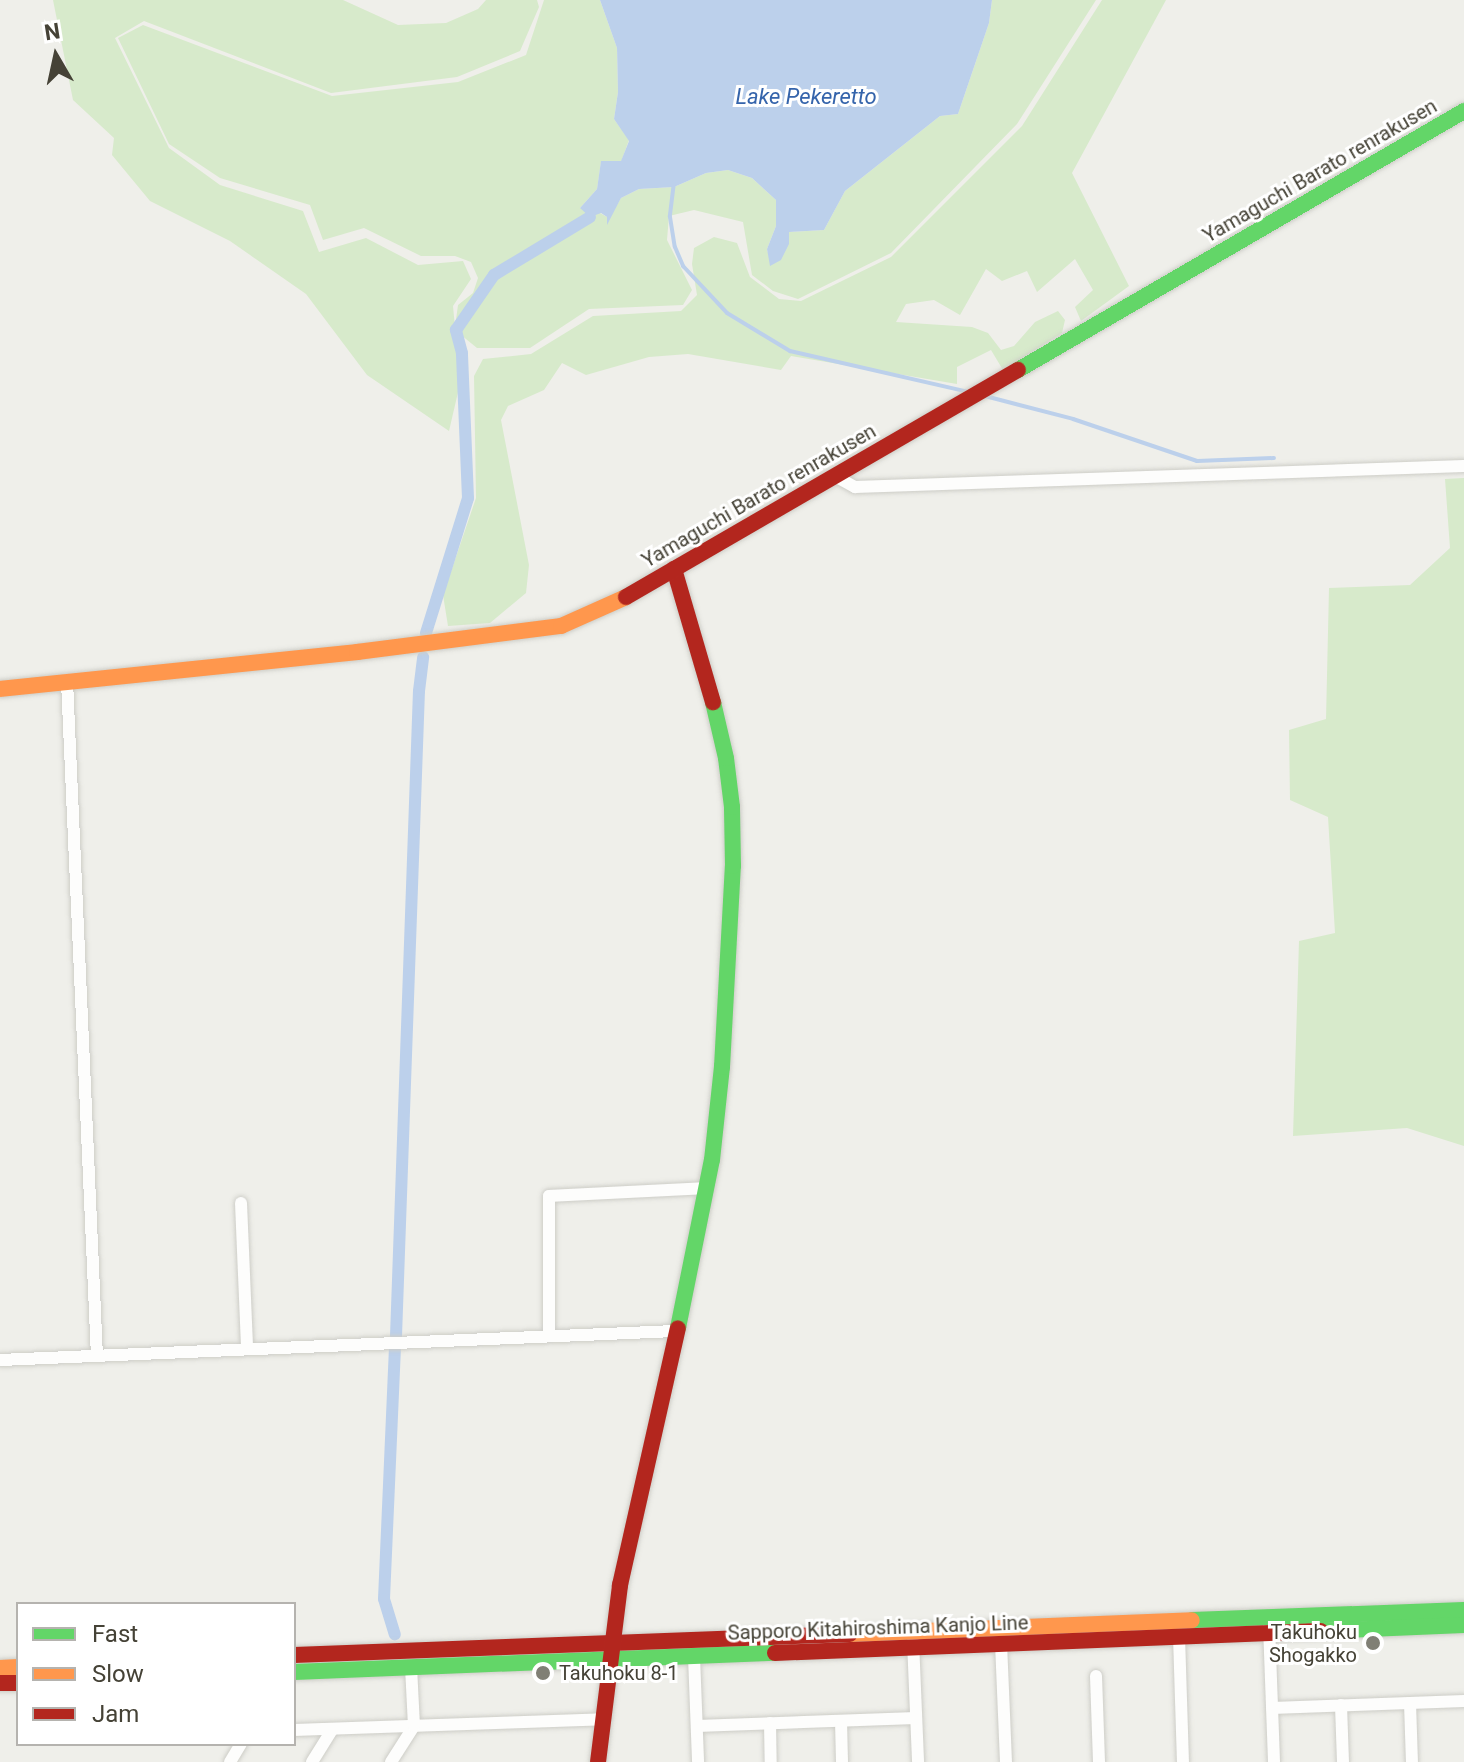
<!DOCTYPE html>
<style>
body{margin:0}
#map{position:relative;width:1464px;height:1762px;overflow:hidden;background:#efefea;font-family:Roboto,sans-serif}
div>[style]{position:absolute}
.green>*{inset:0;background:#d7eacb}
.water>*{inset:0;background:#bcd0eb}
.stream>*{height:4px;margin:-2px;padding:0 2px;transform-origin:2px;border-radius:2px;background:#bcd0eb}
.canal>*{height:12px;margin:-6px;padding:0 6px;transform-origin:6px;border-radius:6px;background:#bcd0eb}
.roads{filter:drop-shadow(0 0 2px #cdcdc7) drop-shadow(0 0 2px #cdcdc7)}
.street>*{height:12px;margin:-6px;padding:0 6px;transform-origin:6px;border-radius:6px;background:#fdfdfc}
.fast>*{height:16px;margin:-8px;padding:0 8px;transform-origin:8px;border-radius:8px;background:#63d668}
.slow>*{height:16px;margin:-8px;padding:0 8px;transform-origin:8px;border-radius:8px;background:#ff974d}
.jam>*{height:16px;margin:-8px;padding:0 8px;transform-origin:8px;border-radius:8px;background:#b3261e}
.dots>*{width:22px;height:22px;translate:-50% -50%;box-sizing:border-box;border:4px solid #fff;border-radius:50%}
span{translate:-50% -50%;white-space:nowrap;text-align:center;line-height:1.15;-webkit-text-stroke:6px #fff;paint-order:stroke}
.street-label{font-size:20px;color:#454236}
.poi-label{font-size:20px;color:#454236}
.right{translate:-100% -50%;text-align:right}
.left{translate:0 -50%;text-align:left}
.water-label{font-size:22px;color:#3564ab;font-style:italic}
.legend{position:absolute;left:16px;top:1602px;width:280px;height:144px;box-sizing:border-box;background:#fff;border:2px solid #b5b3af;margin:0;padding:10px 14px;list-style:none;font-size:24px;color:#454236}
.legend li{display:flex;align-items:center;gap:16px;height:40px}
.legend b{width:40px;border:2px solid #b5b3af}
.north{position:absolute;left:16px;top:16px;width:80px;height:80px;-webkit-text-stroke:6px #fff;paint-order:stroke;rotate:351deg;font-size:22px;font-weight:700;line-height:32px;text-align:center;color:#454236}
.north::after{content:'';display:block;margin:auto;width:28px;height:36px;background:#454236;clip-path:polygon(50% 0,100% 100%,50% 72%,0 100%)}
</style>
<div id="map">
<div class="green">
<i style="clip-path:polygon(53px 0,343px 0,398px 25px,446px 23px,478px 9px,486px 0,537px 0,539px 7px,520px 51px,457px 77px,331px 93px,144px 21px,115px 38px,169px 148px,220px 185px,303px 211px,319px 252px,366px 238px,418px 265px,463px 261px,471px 279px,453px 306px,455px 327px,458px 305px,473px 293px,478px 278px,471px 262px,455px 256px,421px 256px,364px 228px,323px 240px,310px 205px,220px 178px,169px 144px,118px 38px,143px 25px,332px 96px,458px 82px,526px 55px,544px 0,600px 0,617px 48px,618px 92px,614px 119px,629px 140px,621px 162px,601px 162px,597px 189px,580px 208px,600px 213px,607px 217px,607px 222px,621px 198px,639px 189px,674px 187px,706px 173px,728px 170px,752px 178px,776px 200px,776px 226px,767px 249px,771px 265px,789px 232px,824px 230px,845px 191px,940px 116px,958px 114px,989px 23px,992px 0,1096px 0,1017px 124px,891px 253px,798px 299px,773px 291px,752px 275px,743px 222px,694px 210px,669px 216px,667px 240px,692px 290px,683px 305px,589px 309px,530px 348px,477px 348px,455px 330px,459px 388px,449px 431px,367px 375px,306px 294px,230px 241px,150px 201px,112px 155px,114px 138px,73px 100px)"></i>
<i style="clip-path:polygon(1102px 0,1166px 0,1072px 173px,1129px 286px,1081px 321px,1075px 307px,1093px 290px,1075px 259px,1037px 292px,1027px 271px,1002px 281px,986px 269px,960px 315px,934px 300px,906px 304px,896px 322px,972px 327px,988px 333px,1001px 350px,1014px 346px,1035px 322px,1058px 311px,1065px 320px,1062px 333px,1003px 370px,991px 350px,957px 367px,957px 384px,791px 356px,781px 370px,688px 354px,649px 357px,586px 375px,562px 363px,544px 390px,508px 406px,501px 420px,529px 565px,526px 593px,490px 623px,448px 626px,443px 595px,476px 498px,474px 376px,483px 359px,531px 354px,593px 316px,681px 311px,697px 295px,692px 264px,694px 248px,714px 237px,737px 243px,750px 277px,779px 299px,801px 301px,891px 257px,1022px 126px)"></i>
<i style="clip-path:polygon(1464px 478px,1464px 1146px,1407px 1128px,1293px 1136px,1299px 941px,1335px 933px,1328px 817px,1290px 800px,1289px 730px,1326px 719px,1329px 588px,1410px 585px,1450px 548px,1445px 479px)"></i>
</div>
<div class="water">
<i style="clip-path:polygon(600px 0,992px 0,989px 23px,958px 114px,940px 116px,845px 191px,824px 230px,789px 232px,789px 244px,781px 260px,770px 266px,767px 249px,776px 226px,776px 200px,752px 178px,728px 170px,706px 173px,674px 187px,639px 189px,621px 198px,607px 225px,607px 217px,601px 213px,590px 217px,580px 208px,597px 189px,601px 161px,621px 161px,629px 141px,614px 119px,618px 92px,617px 48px)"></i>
</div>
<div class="stream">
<i style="left:674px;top:182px;width:35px;rotate:97deg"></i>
<i style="left:670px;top:217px;width:30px;rotate:81deg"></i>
<i style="left:675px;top:247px;width:21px;rotate:67deg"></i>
<i style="left:683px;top:266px;width:64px;rotate:46.9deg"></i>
<i style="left:727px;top:313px;width:74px;rotate:31.1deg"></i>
<i style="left:790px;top:351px;width:184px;rotate:12.9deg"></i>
<i style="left:985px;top:396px;width:91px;rotate:14.6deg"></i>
<i style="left:1073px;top:419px;width:131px;rotate:18.7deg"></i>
<i style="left:1197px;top:461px;width:77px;rotate:-2.2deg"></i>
</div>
<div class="canal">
<i style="left:426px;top:633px;width:141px;rotate:-72.7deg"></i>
<i style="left:468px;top:498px;width:145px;rotate:-92.4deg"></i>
<i style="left:462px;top:353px;width:24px;rotate:-105deg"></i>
<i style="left:456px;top:330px;width:67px;rotate:-55.4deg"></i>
<i style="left:494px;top:275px;width:112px;rotate:-31.1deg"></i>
<i style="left:396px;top:1336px;width:645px;rotate:-87.96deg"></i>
<i style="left:419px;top:691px;width:34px;rotate:-83deg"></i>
<i style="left:395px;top:1347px;width:252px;rotate:92.5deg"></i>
<i style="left:384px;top:1599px;width:37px;rotate:73deg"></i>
</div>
<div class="roads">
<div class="street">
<i style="left:833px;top:475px;width:25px;rotate:29deg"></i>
<i style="left:855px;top:487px;width:609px;rotate:-1.97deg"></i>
<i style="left:67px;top:681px;width:676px;rotate:87.46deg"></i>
<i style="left:241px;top:1203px;width:146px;rotate:87.6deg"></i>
<i style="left:549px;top:1336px;width:140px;rotate:-90deg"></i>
<i style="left:549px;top:1196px;width:158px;rotate:-2.9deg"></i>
<i style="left:0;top:1360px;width:677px;rotate:-2.46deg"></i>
<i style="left:1269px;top:1625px;width:137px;rotate:87.9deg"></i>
<i style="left:1179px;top:1636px;width:126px;rotate:88.2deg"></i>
<i style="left:913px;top:1641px;width:121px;rotate:87.6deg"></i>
<i style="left:1001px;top:1643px;width:119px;rotate:87.6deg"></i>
<i style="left:694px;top:1656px;width:106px;rotate:87.8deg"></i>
<i style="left:1096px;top:1676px;width:86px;rotate:88deg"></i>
<i style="left:1410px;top:1703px;width:59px;rotate:88.1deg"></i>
<i style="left:1341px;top:1705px;width:57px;rotate:88deg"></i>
<i style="left:1272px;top:1708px;width:192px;rotate:-2.1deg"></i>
<i style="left:841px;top:1721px;width:41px;rotate:88.6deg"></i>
<i style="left:770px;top:1723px;width:39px;rotate:89deg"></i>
<i style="left:697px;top:1726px;width:219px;rotate:-2.1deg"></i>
<i style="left:294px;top:1730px;width:310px;rotate:-2deg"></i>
<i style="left:230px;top:1762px;width:21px;rotate:-59deg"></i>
<i style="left:312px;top:1762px;width:39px;rotate:-58deg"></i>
<i style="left:391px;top:1762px;width:43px;rotate:-57.4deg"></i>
<i style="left:414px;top:1726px;width:59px;rotate:-92.9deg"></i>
</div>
<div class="fast">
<i style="left:1018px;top:370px;width:516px;rotate:-30.14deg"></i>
<i style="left:678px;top:1328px;width:171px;rotate:-78.6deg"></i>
<i style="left:712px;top:1160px;width:94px;rotate:-83.9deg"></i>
<i style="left:722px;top:1067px;width:201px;rotate:-86.9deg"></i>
<i style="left:733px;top:866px;width:59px;rotate:-91deg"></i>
<i style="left:732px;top:807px;width:49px;rotate:-97deg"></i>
<i style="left:726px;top:758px;width:57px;rotate:-103.1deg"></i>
<i style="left:1192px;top:1620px;width:272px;rotate:-2.1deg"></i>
<i style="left:1321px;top:1631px;width:143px;rotate:-2.4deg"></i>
<i style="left:294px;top:1672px;width:481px;rotate:-2.3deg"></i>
</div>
<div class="slow">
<i style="left:0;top:689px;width:359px;rotate:-5.9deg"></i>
<i style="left:357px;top:652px;width:206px;rotate:-7.3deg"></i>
<i style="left:561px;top:626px;width:71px;rotate:-24deg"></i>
<i style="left:850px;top:1634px;width:342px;rotate:-2.3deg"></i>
<i style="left:0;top:1668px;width:18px;rotate:-3deg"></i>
</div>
<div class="jam">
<i style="left:674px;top:569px;width:139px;rotate:73.7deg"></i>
<i style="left:626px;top:597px;width:453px;rotate:-30.1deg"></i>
<i style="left:775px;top:1653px;width:546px;rotate:-2.31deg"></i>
<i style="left:294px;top:1655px;width:556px;rotate:-2.16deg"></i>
<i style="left:0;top:1683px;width:18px"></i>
<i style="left:598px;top:1762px;width:178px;rotate:-82.9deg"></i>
<i style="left:620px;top:1585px;width:263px;rotate:-77.3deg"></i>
</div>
</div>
<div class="dots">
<i style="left:1373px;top:1643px;background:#807f75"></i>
<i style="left:543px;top:1673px;background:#807f75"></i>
</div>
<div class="street-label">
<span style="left:1320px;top:171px;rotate:-30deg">Yamaguchi Barato renrakusen</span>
<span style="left:759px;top:496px;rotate:-30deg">Yamaguchi Barato renrakusen</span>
<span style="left:878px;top:1628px;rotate:-2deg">Sapporo Kitahiroshima Kanjo Line</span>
</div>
<div class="poi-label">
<span class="right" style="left:1357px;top:1644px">Takuhoku<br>Shogakko</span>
<span class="left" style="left:559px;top:1673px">Takuhoku 8-1</span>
</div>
<div class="water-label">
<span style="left:806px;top:97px">Lake Pekeretto</span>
</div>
<ul class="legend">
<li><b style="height:10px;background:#63d668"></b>Fast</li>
<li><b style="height:10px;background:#ff974d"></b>Slow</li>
<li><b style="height:10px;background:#b3261e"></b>Jam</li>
</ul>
<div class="north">N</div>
</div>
